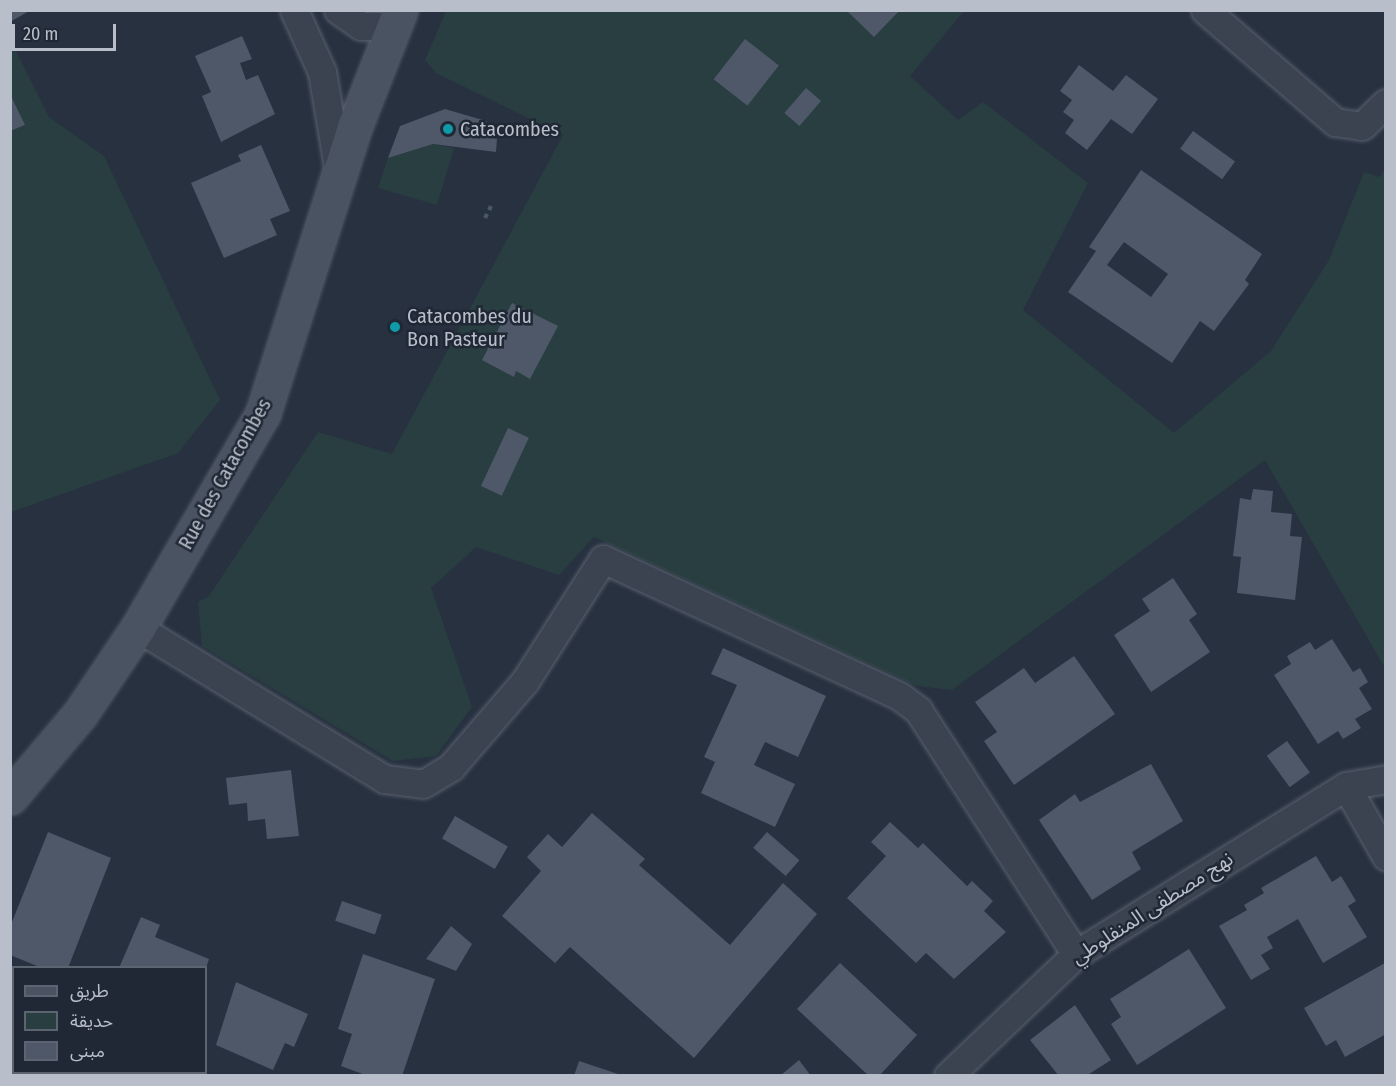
<!DOCTYPE html>
<meta charset="utf-8">
<style>
body{margin:0}
#map{position:relative;width:1396px;height:1086px;overflow:hidden;background:#273140;font-family:"Fira Sans Condensed","Noto Sans Arabic",sans-serif}
div>[style]{position:absolute}
.green>*{inset:0;background:#293e41}
.building>*{inset:0;background:#4e5868;transform-origin:0 0}
.path>*{height:4px;margin-top:-2px;transform-origin:0;background:repeating-linear-gradient(90deg,#475b5e 0 4.5px,transparent 0 9px)}
.roads{filter:drop-shadow(0 0 2px #59616d) drop-shadow(0 0 2px #59616d)}
.minor>*{height:27px;margin:-13.5px;padding:0 13.5px;transform-origin:13.5px;border-radius:13.5px;background:#3b4350}
.secondary>*{height:33px;margin:-16.5px;padding:0 16.5px;transform-origin:16.5px;border-radius:16.5px;background:#4a5362}
.dots>*{width:16px;height:16px;translate:-50% -50%;box-sizing:border-box;border:3px solid #202835;border-radius:50%}
span{translate:-50% -50%;white-space:nowrap;text-align:center;line-height:1.15;-webkit-text-stroke:5px #202835;paint-order:stroke}
.poi-label{font-size:20px;color:#b8bfca}
.left{translate:0 -50%;text-align:left}
.street-label{font-size:20px;color:#b8bfca}
.frame{position:absolute;inset:0;border:12px solid #b8bfca;pointer-events:none}
.legend{position:absolute;left:12px;top:966px;width:195px;height:108px;box-sizing:border-box;background:#202835;border:2px solid #5d6471;margin:0;padding:8px 10px;list-style:none;font-size:18px;color:#b8bfca}
.legend li{display:flex;align-items:center;gap:12px;height:30px}
.legend b{width:30px;border:2px solid #5d6471}
.scale{position:absolute;left:12px;top:24px;width:104px;height:27px;box-sizing:border-box;border:3px solid #b8bfca;border-top:0;padding-left:8px;font-size:18px;line-height:21px;white-space:nowrap;color:#b8bfca;-webkit-text-stroke:4px #202835;paint-order:stroke}
</style>
<div id="map">
<div class="green">
<i style="clip-path:polygon(446px 11px,964px 11px,910px 76px,958px 120px,983px 102px,1088px 183px,1023px 310px,1174px 433px,1271px 351px,1329px 260px,1364px 172px,1379px 177px,1385px 169px,1385px 668px,1265px 460px,952px 690px,917px 686px,594px 537px,559px 575px,476px 547px,431px 588px,472px 707px,436px 756px,393px 761px,202px 646px,198px 602px,209px 596px,318px 432px,392px 454px,563px 135px,436px 73px,425px 60px)"></i>
<i style="clip-path:polygon(10px 39px,49px 117px,104px 156px,220px 400px,178px 453px,11px 512px)"></i>
<i style="clip-path:polygon(433px 144px,454px 148px,437px 205px,378px 188px,388px 158px)"></i>
</div>
<div class="building">
<i style="clip-path:polygon(10px 10px,31px 10px,10px 22px)"></i>
<i style="clip-path:polygon(846px 10px,900px 10px,874px 37px)"></i>
<i style="clip-path:polygon(242px 36px,252px 59px,240px 63px,246px 80px,258px 75px,275px 114px,221px 142px,202px 96px,211px 92px,195px 56px)"></i>
<i style="left:745px;top:39px;width:43px;height:51px;rotate:38deg"></i>
<i style="clip-path:polygon(1079px 65px,1113px 91px,1126px 75px,1158px 99px,1132px 134px,1111px 119px,1087px 150px,1065px 133px,1074px 120px,1063px 112px,1072px 100px,1060px 91px)"></i>
<i style="left:806px;top:88px;width:20px;height:33px;rotate:41deg"></i>
<i style="clip-path:polygon(10px 94px,25px 125px,10px 131px)"></i>
<i style="clip-path:polygon(445px 109px,486px 121px,497px 139px,496px 152px,433px 144px,388px 158px,400px 126px)"></i>
<i style="left:1193px;top:131px;width:52px;height:22px;rotate:36deg"></i>
<i style="clip-path:polygon(261px 145px,290px 211px,270px 219px,277px 235px,224px 258px,191px 183px,241px 161px,238px 155px)"></i>
<i style="clip-path:polygon(evenodd,1141px 170px,1262px 254px,1245px 280px,1249px 284px,1214px 331px,1200px 321px,1172px 363px,1068px 292px,1096px 251px,1089px 247px,1141px 170px,1124px 242px,1168px 274px,1151px 297px,1107px 265px,1124px 242px)"></i>
<i style="clip-path:polygon(512px 303px,558px 326px,530px 379px,516px 371px,514px 377px,482px 360px)"></i>
<i style="left:508px;top:428px;width:23px;height:64px;rotate:25deg"></i>
<i style="clip-path:polygon(1253px 489px,1273px 491px,1271px 512px,1292px 514px,1290px 536px,1302px 537px,1295px 600px,1237px 593px,1241px 557px,1233px 556px,1240px 498px,1251px 500px)"></i>
<i style="clip-path:polygon(1173px 578px,1197px 614px,1189px 620px,1210px 652px,1151px 692px,1114px 635px,1150px 611px,1142px 599px)"></i>
<i style="clip-path:polygon(1332px 639px,1353px 672px,1360px 668px,1368px 682px,1359px 688px,1372px 709px,1355px 719px,1361px 728px,1343px 739px,1338px 731px,1318px 744px,1274px 675px,1291px 664px,1287px 656px,1310px 642px,1315px 650px)"></i>
<i style="clip-path:polygon(723px 648px,826px 696px,798px 757px,765px 742px,754px 765px,795px 784px,775px 827px,701px 793px,715px 762px,704px 757px,737px 685px,711px 674px)"></i>
<i style="clip-path:polygon(1074px 656px,1115px 714px,1014px 785px,984px 741px,997px 732px,975px 702px,1024px 668px,1035px 683px)"></i>
<i style="left:1287px;top:741px;width:39px;height:25px;rotate:54deg"></i>
<i style="clip-path:polygon(1151px 764px,1183px 821px,1132px 852px,1141px 869px,1092px 900px,1039px 820px,1075px 794px,1080px 802px)"></i>
<i style="clip-path:polygon(291px 770px,299px 836px,267px 839px,265px 819px,248px 821px,247px 803px,229px 805px,226px 778px)"></i>
<i style="clip-path:polygon(592px 813px,645px 859px,639px 865px,730px 945px,783px 883px,817px 914px,694px 1058px,570px 947px,555px 963px,502px 916px,541px 871px,527px 857px,548px 834px,562px 847px)"></i>
<i style="left:455px;top:816px;width:61px;height:26px;rotate:30deg"></i>
<i style="clip-path:polygon(890px 822px,918px 848px,923px 843px,967px 886px,972px 881px,993px 901px,984px 911px,1006px 932px,954px 979px,926px 953px,916px 963px,847px 898px,886px 856px,871px 842px)"></i>
<i style="clip-path:polygon(48px 832px,111px 858px,68px 968px,42px 968px,10px 955px,10px 927px)"></i>
<i style="left:767px;top:832px;width:43px;height:21px;rotate:41deg"></i>
<i style="clip-path:polygon(1316px 856px,1332px 882px,1341px 876px,1356px 901px,1348px 906px,1367px 937px,1323px 963px,1298px 919px,1267px 937px,1273px 948px,1261px 955px,1270px 969px,1251px 980px,1219px 926px,1247px 910px,1244px 905px,1264px 893px,1261px 888px)"></i>
<i style="left:342px;top:901px;width:42px;height:21px;rotate:19deg"></i>
<i style="clip-path:polygon(141px 917px,160px 925px,155px 937px,209px 959px,206px 968px,119px 968px)"></i>
<i style="clip-path:polygon(451px 926px,472px 944px,456px 971px,426px 959px)"></i>
<i style="clip-path:polygon(1189px 949px,1226px 1008px,1137px 1065px,1111px 1024px,1121px 1017px,1110px 999px)"></i>
<i style="clip-path:polygon(363px 954px,435px 979px,402px 1076px,368px 1076px,341px 1066px,352px 1034px,338px 1029px)"></i>
<i style="clip-path:polygon(840px 963px,917px 1035px,879px 1076px,869px 1076px,797px 1009px)"></i>
<i style="clip-path:polygon(1385px 963px,1386px 1034px,1345px 1057px,1336px 1040px,1326px 1046px,1304px 1008px)"></i>
<i style="clip-path:polygon(236px 982px,308px 1014px,294px 1047px,285px 1043px,273px 1070px,216px 1045px)"></i>
<i style="clip-path:polygon(1075px 1005px,1111px 1060px,1086px 1076px,1059px 1076px,1030px 1040px)"></i>
<i style="clip-path:polygon(799px 1060px,811px 1076px,780px 1076px)"></i>
<i style="clip-path:polygon(579px 1061px,621px 1075px,621px 1076px,574px 1076px)"></i>
</div>
<div class="path">
<i style="left:485px;top:218px;width:16px;rotate:-63deg"></i>
</div>
<div class="roads">
<div class="minor">
<i style="left:294px;top:10px;width:68px;rotate:65.7deg"></i>
<i style="left:322px;top:72px;width:102px;rotate:80.4deg"></i>
<i style="left:338px;top:10px;width:28px;rotate:35deg"></i>
<i style="left:361px;top:26px;width:32px"></i>
<i style="left:1205px;top:10px;width:172px;rotate:40.7deg"></i>
<i style="left:1335px;top:122px;width:27px;rotate:8deg"></i>
<i style="left:1362px;top:126px;width:33px;rotate:-44deg"></i>
<i style="left:138px;top:628px;width:289px;rotate:31.5deg"></i>
<i style="left:384px;top:779px;width:39px;rotate:7deg"></i>
<i style="left:423px;top:784px;width:33px;rotate:-31deg"></i>
<i style="left:451px;top:767px;width:113px;rotate:-49.3deg"></i>
<i style="left:525px;top:681px;width:145px;rotate:-57.4deg"></i>
<i style="left:603px;top:559px;width:326px;rotate:24.8deg"></i>
<i style="left:899px;top:696px;width:24px;rotate:36deg"></i>
<i style="left:918px;top:710px;width:291px;rotate:57.1deg"></i>
<i style="left:1346px;top:786px;width:81px;rotate:60.3deg"></i>
<i style="left:10px;top:1020px;width:4px;rotate:14deg"></i>
<i style="left:134px;top:1072px;width:7px;rotate:34deg"></i>
<i style="left:948px;top:1076px;width:177px;rotate:-43.6deg"></i>
<i style="left:1076px;top:954px;width:318px;rotate:-31.9deg"></i>
<i style="left:1346px;top:786px;width:41px;rotate:-9.9deg"></i>
</div>
<div class="secondary">
<i style="left:10px;top:797px;width:109px;rotate:-49.9deg"></i>
<i style="left:80px;top:714px;width:104px;rotate:-56deg"></i>
<i style="left:138px;top:628px;width:249px;rotate:-59.8deg"></i>
<i style="left:263px;top:413px;width:302px;rotate:-72.3deg"></i>
<i style="left:355px;top:125px;width:123px;rotate:-68.6deg"></i>
</div>
</div>
<div class="dots">
<i style="left:448px;top:129px;background:#0f9aa8"></i>
<i style="left:395px;top:327px;background:#0f9aa8"></i>
</div>
<div class="poi-label">
<span class="left" style="left:460px;top:129px">Catacombes</span>
<span class="left" style="left:407px;top:328px">Catacombes du<br>Bon Pasteur</span>
</div>
<div class="street-label">
<span style="left:225px;top:474px;rotate:-61deg">Rue des Catacombes</span>
<span style="left:1152px;top:908px;rotate:-33deg">نهج مصطفى المنفلوطي</span>
</div>
<div class="frame"></div>
<ul class="legend">
<li><b style="height:8px;background:#4a5362"></b>طريق</li>
<li><b style="height:16px;background:#293e41"></b>حديقة</li>
<li><b style="height:16px;background:#4e5868"></b>مبنى</li>
</ul>
<div class="scale">20 m</div>
</div>
